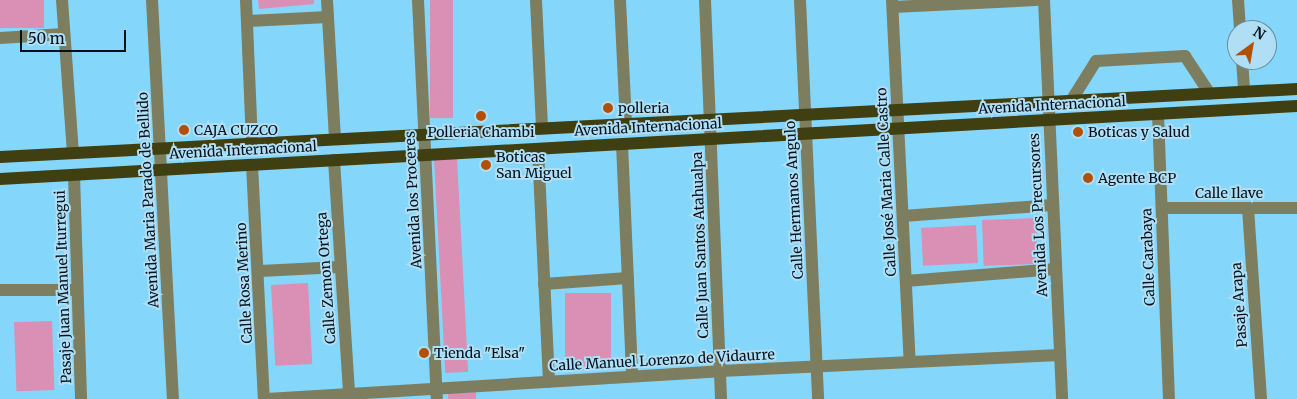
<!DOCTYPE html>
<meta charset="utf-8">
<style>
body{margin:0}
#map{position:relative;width:1297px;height:399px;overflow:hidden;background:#84d7fb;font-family:Merriweather,serif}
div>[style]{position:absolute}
.green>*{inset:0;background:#da8fb5;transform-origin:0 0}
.minor>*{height:12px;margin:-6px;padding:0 6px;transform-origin:6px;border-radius:6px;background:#7d7e60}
.major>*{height:12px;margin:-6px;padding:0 6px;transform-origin:6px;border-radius:6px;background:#403f11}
.dots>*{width:14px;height:14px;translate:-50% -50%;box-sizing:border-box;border:2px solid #b0dff5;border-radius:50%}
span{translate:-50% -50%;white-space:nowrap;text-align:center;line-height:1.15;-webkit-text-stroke:4px #b0dff5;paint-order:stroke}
.street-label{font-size:14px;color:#00111b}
.poi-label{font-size:14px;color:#00111b}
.left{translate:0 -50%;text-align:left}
.north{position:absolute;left:1227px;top:20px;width:50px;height:50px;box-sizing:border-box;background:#b0dff5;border:1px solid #6a8d9e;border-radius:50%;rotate:32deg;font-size:14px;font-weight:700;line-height:20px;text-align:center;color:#00111b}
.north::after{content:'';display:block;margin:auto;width:18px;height:22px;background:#b05009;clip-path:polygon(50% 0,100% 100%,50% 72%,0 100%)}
.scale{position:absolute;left:20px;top:30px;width:106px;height:22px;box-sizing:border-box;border:2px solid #00111b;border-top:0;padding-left:6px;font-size:15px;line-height:18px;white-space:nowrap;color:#00111b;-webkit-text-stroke:4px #b0dff5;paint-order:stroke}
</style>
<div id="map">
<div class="green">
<i style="left:0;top:0;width:44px;height:28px"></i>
<i style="clip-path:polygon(258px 0,314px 0,314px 4px,259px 9px)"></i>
<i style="left:430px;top:0;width:23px;height:118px"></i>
<i style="left:457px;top:158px;width:214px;height:23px;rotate:87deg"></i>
<i style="left:1036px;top:218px;width:46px;height:54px;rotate:88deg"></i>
<i style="left:976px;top:225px;width:38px;height:55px;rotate:87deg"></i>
<i style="left:308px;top:283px;width:81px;height:37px;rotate:87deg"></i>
<i style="left:611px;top:293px;width:77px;height:46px;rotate:90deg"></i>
<i style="left:52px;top:321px;width:69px;height:38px;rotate:88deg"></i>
<i style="clip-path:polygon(476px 392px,476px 399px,448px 399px,448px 393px)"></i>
</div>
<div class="minor">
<i style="left:62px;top:0;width:153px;rotate:85.9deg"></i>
<i style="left:152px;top:0;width:400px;rotate:87deg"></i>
<i style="left:246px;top:0;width:144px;rotate:87.6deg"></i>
<i style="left:327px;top:0;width:139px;rotate:86.7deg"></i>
<i style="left:418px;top:0;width:399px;rotate:87.3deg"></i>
<i style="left:536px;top:0;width:128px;rotate:87.3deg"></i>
<i style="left:620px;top:0;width:124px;rotate:87.2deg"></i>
<i style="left:705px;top:0;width:399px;rotate:87.7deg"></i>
<i style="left:800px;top:0;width:399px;rotate:87.4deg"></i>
<i style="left:892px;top:0;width:362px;rotate:87.2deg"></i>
<i style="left:1044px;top:0;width:399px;rotate:87.4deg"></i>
<i style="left:1238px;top:0;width:30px;rotate:86deg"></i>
<i style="left:893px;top:7px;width:143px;rotate:-2.8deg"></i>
<i style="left:248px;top:21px;width:80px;rotate:-2.9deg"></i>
<i style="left:0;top:38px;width:64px;rotate:-3.6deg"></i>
<i style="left:1242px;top:60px;width:32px;rotate:86deg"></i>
<i style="left:1071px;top:101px;width:47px;rotate:-58deg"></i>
<i style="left:1096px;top:61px;width:89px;rotate:-3.2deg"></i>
<i style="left:1185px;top:56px;width:45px;rotate:56.7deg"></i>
<i style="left:1158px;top:114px;width:285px;rotate:87.8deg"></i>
<i style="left:622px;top:144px;width:232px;rotate:87.5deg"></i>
<i style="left:538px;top:149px;width:233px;rotate:87.3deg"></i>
<i style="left:334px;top:160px;width:234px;rotate:86.3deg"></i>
<i style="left:252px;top:165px;width:234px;rotate:87.1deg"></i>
<i style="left:74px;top:175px;width:224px;rotate:88.2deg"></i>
<i style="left:1162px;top:208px;width:135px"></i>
<i style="left:1248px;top:208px;width:191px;rotate:86.1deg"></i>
<i style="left:903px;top:216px;width:150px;rotate:-4.2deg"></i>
<i style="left:260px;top:271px;width:80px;rotate:-2.9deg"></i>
<i style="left:906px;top:281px;width:150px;rotate:-4.6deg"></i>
<i style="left:544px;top:284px;width:84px;rotate:-4.1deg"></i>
<i style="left:0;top:290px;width:76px"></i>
<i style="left:267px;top:399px;width:454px;rotate:-3.5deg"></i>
<i style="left:720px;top:371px;width:340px;rotate:-2.7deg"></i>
</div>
<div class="major">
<i style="left:0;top:157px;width:1299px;rotate:-3deg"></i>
<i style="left:0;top:179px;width:1299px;rotate:-3.22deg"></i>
</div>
<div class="dots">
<i style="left:608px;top:108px;background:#b05009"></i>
<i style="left:481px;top:116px;background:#b05009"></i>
<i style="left:184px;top:130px;background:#b05009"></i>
<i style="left:1078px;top:132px;background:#b05009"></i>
<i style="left:486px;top:165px;background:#b05009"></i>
<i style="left:1088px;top:178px;background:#b05009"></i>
<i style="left:424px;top:353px;background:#b05009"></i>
</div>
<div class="street-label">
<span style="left:1052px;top:105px;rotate:-3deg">Avenida Internacional</span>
<span style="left:648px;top:127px;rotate:-3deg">Avenida Internacional</span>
<span style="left:243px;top:150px;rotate:-3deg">Avenida Internacional</span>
<span style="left:886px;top:182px;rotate:-93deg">Calle José Maria Calle Castro</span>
<span style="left:1229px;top:193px">Calle Ilave</span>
<span style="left:148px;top:200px;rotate:-93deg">Avenida Maria Parado de Bellido</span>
<span style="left:413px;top:200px;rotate:-93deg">Avenida los Proceres</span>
<span style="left:794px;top:200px;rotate:-93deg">Calle Hermanos Angulo</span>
<span style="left:1038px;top:215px;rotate:-93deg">Avenida Los Precursores</span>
<span style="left:700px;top:245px;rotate:-92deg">Calle Juan Santos Atahualpa</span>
<span style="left:1148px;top:257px;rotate:-92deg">Calle Carabaya</span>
<span style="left:326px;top:278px;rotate:-94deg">Calle Zemon Ortega</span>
<span style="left:244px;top:283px;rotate:-93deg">Calle Rosa Merino</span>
<span style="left:63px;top:287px;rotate:-92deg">Pasaje Juan Manuel Iturregui</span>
<span style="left:1239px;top:305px;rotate:-94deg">Pasaje Arapa</span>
<span style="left:662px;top:360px;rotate:-3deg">Calle Manuel Lorenzo de Vidaurre</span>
</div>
<div class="poi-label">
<span class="left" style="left:618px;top:108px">polleria</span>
<span class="left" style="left:194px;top:130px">CAJA CUZCO</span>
<span style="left:481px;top:132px">Polleria Chambi</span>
<span class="left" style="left:1088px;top:132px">Boticas y Salud</span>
<span class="left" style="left:496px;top:165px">Boticas<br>San Miguel</span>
<span class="left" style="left:1098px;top:178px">Agente BCP</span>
<span class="left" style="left:434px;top:353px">Tienda "Elsa"</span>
</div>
<div class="north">N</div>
<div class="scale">50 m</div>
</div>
